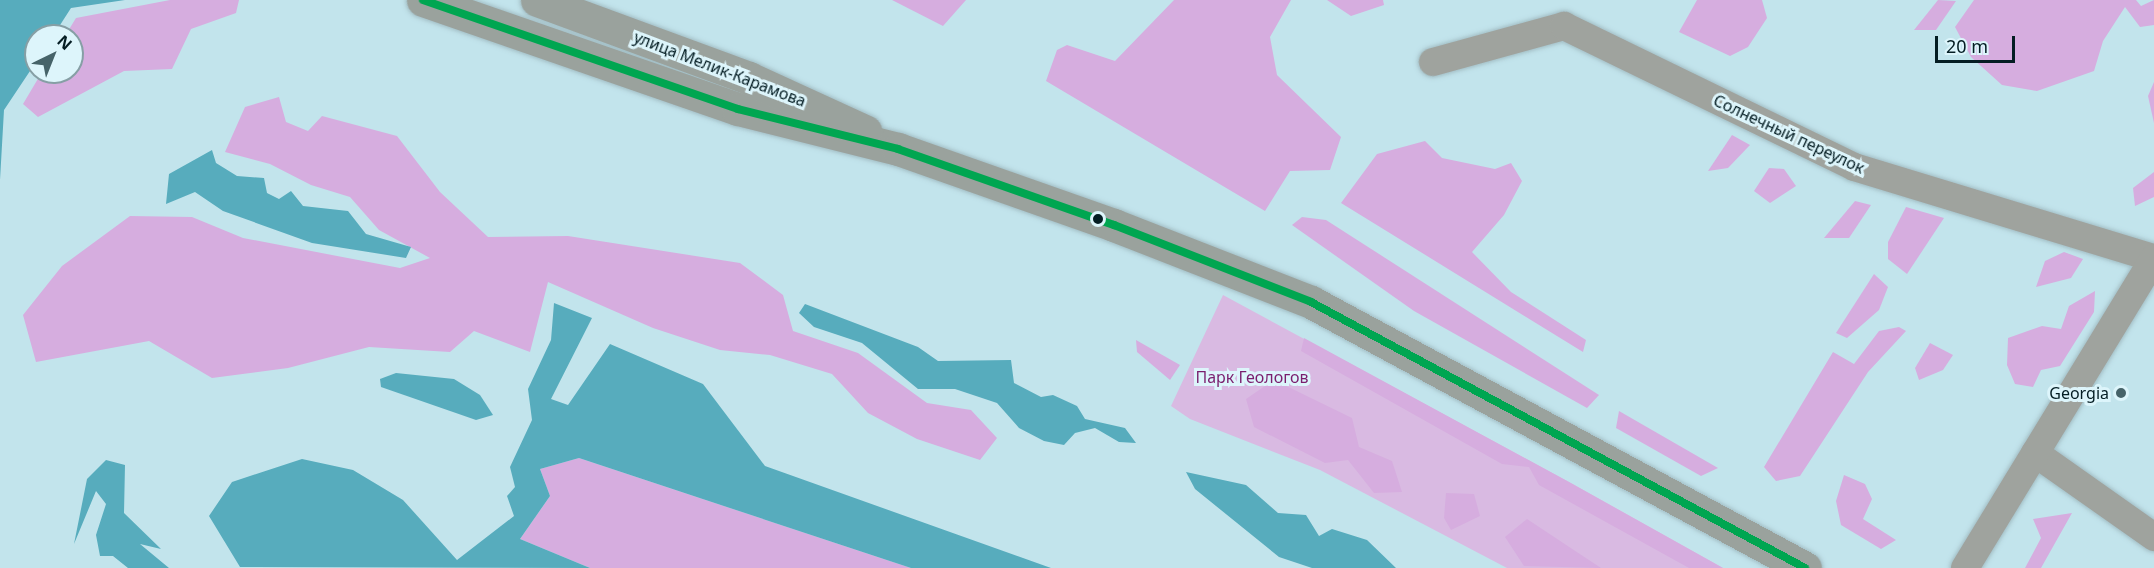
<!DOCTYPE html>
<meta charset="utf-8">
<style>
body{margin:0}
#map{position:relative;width:2154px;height:568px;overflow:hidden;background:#c2e4ec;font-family:"Noto Sans",sans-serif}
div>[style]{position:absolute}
.green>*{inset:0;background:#d9bae2}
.forest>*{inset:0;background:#d6addf}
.water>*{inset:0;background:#57acbd}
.roads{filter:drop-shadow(0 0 2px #a3bec5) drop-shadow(0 0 2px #a3bec5)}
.street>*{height:28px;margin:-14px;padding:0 14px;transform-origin:14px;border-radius:14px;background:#9fa39e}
.secondary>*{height:33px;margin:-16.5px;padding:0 16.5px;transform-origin:16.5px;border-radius:16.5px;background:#9aa29d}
.bus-1>*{height:8px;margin:-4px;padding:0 4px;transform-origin:4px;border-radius:4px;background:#00a651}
.dots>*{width:16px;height:16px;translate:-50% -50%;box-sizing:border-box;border:3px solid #ddf5fb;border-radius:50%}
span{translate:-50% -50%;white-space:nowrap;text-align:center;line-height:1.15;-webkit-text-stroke:6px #ddf5fb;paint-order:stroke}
.street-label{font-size:16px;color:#041d23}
.park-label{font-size:16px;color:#7a1e6e}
.poi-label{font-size:16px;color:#041d23}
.right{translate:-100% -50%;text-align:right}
.north{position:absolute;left:24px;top:24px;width:60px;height:60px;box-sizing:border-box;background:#ddf5fb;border:2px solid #869fa5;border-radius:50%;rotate:43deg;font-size:16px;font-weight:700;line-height:24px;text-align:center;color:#041d23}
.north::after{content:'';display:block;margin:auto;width:21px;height:27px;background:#466369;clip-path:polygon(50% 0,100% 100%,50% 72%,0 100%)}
.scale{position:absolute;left:1935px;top:36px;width:80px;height:27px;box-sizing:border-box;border:3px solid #041d23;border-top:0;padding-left:8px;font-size:18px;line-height:21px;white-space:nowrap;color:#041d23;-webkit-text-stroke:4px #ddf5fb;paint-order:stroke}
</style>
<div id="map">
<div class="green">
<i style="clip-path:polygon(1223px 295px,1569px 482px,1723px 568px,1507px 568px,1320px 470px,1190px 419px,1171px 406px)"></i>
</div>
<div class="forest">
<i style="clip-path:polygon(170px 0,239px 0,236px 13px,191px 29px,172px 69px,124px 71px,38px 117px,23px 104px,42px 72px,72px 72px,72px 36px,65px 36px,76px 18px)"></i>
<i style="clip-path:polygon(892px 0,966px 0,943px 26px)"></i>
<i style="clip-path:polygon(1174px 0,1291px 0,1270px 37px,1277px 75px,1341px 137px,1330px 170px,1290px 171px,1265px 211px,1046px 81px,1057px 50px,1067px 45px,1115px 61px)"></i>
<i style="clip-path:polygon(1327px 0,1383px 0,1384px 5px,1351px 16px)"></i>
<i style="clip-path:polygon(1697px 0,1762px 0,1767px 18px,1748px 47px,1730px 56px,1679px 32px)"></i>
<i style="clip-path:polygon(1938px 0,1956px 1px,1936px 30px,1914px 30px)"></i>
<i style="clip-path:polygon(1974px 0,2136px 0,2141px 6px,2154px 0,2154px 25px,2140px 27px,2125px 7px,2103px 41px,2094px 71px,2037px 91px,2002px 85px,1971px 57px,1955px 27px)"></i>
<i style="clip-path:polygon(2154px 82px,2154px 123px,2148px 96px)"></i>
<i style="clip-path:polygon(279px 97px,286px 122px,308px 131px,322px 116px,397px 136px,440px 192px,488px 237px,568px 236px,740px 263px,783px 295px,793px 331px,858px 353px,927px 403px,971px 410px,997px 438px,980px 460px,917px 439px,868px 413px,832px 374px,770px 355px,720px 350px,653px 328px,548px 282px,530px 352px,474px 331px,450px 352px,369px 347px,288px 368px,212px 378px,149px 341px,36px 362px,23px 315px,62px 266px,130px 216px,192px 217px,243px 238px,400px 268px,430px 258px,379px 230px,350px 197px,311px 185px,270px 164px,225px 152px,245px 107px)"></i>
<i style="clip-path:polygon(1732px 135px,1750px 145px,1728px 168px,1708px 171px)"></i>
<i style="clip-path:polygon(1425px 141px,1442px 158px,1495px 169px,1511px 163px,1522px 181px,1504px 215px,1472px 252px,1511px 292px,1586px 340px,1583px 352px,1341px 203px,1377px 154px)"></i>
<i style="clip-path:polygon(1769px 168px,1784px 169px,1796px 186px,1770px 203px,1754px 191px)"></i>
<i style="clip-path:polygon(2154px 172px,2154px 197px,2135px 206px,2133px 188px)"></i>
<i style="clip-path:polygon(1855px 201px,1871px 205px,1849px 238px,1824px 238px)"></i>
<i style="clip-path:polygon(1906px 207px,1944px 218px,1907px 274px,1888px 259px,1888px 242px)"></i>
<i style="clip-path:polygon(1302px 217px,1326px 220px,1599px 395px,1587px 408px,1414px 311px,1292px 225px)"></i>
<i style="clip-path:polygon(2064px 252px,2083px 259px,2071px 278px,2036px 287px,2045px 261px)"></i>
<i style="clip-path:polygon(1874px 274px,1888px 287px,1879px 310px,1847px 338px,1836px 333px)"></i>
<i style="clip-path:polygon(2095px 291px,2094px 312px,2060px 366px,2041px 370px,2033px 387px,2015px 384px,2007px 365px,2008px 338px,2042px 326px,2061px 329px,2069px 306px)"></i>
<i style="clip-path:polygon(1899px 327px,1906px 331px,1868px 372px,1800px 476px,1776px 481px,1764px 467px,1833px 352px,1854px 364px,1879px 331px)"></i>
<i style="clip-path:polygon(1304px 338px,1569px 482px,1723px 568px,1689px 568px,1539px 485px,1529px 467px,1502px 464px,1301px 351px)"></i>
<i style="clip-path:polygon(1136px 340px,1180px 365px,1170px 380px,1137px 352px)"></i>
<i style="clip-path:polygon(1930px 343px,1953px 355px,1943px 370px,1919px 380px,1915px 368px)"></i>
<i style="clip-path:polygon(1274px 380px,1352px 418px,1359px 447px,1392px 461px,1402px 492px,1374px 493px,1348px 460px,1325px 463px,1254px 427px,1246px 399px)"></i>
<i style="clip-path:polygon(1619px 411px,1718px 468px,1701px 476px,1616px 428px)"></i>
<i style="clip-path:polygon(579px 458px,911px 568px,590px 568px,520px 539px,550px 496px,540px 469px)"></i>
<i style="clip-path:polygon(1844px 475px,1865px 484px,1872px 499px,1863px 519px,1896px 540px,1881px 549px,1841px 525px,1836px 501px)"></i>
<i style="clip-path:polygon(1446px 493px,1474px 494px,1480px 516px,1451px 530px,1444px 518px)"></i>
<i style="clip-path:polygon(2072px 513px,2041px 568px,2025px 568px,2041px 538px,2033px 519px)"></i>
<i style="clip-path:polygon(1527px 519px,1601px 568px,1524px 566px,1505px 537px)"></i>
</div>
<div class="water">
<i style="clip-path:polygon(0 0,125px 0,71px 8px,53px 36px,36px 36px,36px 62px,4px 110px,0 180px)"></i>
<i style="clip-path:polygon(212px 150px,216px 163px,237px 176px,264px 178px,267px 193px,279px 199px,291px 191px,303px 206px,348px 211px,366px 234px,411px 247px,406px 258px,312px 243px,223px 211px,195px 192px,166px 204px,169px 174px)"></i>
<i style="clip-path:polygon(554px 303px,592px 318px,551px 399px,568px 405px,610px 344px,703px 384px,765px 466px,1051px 568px,911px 568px,579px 458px,540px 469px,550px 496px,520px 539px,590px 568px,240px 567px,209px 516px,232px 482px,302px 459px,353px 470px,403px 500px,457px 560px,514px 516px,507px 496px,515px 487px,510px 467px,532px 420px,528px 389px,551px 340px)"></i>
<i style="clip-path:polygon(805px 304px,918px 347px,938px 361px,1011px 360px,1014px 383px,1041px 397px,1053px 395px,1077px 406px,1085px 419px,1125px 428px,1136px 443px,1119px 442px,1095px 428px,1075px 433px,1064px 445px,1044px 441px,1019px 428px,997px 403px,955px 389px,918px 389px,862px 343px,814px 327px,799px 313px)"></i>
<i style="clip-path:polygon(396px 373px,454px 379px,480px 395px,493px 415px,476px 420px,381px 387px,380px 379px)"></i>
<i style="clip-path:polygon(106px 460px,125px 465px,124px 513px,161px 549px,140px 544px,169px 568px,128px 568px,113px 556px,100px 556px,96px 535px,106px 504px,96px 491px,74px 544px,87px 479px)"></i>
<i style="clip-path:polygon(1186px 472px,1246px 485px,1278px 513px,1306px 515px,1319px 536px,1332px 529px,1367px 540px,1396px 568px,1312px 568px,1279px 557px,1195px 489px)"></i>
</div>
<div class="roads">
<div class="street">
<i style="left:1433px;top:62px;width:136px;rotate:-15.4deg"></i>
<i style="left:1564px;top:26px;width:322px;rotate:25.9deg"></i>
<i style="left:1854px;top:167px;width:313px;rotate:16.9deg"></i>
<i style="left:2035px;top:453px;width:146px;rotate:35.2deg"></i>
<i style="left:1965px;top:568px;width:363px;rotate:-58.6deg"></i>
</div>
<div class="secondary">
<i style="left:423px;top:0;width:333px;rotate:19.1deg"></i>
<i style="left:738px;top:109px;width:165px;rotate:14deg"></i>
<i style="left:898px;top:149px;width:229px;rotate:19.4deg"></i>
<i style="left:1114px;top:225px;width:212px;rotate:21.3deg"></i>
<i style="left:1311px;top:302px;width:561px;rotate:28.3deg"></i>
<i style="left:537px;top:0;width:226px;rotate:20.2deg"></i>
<i style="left:749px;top:78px;width:128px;rotate:24.6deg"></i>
</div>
</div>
<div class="bus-1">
<i style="left:423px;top:0;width:333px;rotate:19.1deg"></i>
<i style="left:738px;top:109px;width:165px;rotate:14deg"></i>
<i style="left:898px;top:149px;width:229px;rotate:19.4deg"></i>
<i style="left:1114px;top:225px;width:212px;rotate:21.3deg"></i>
<i style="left:1311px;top:302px;width:561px;rotate:28.3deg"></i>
</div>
<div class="dots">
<i style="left:1098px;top:219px;background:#041d23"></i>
<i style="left:2121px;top:393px;background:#466369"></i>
</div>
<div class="street-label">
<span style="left:720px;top:69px;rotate:21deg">улица Мелик-Карамова</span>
<span style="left:1789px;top:134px;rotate:25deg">Солнечный переулок</span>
</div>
<div class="park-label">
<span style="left:1252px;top:377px">Парк Геологов</span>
</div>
<div class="poi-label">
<span class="right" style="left:2109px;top:393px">Georgia</span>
</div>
<div class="north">N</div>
<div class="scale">20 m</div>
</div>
